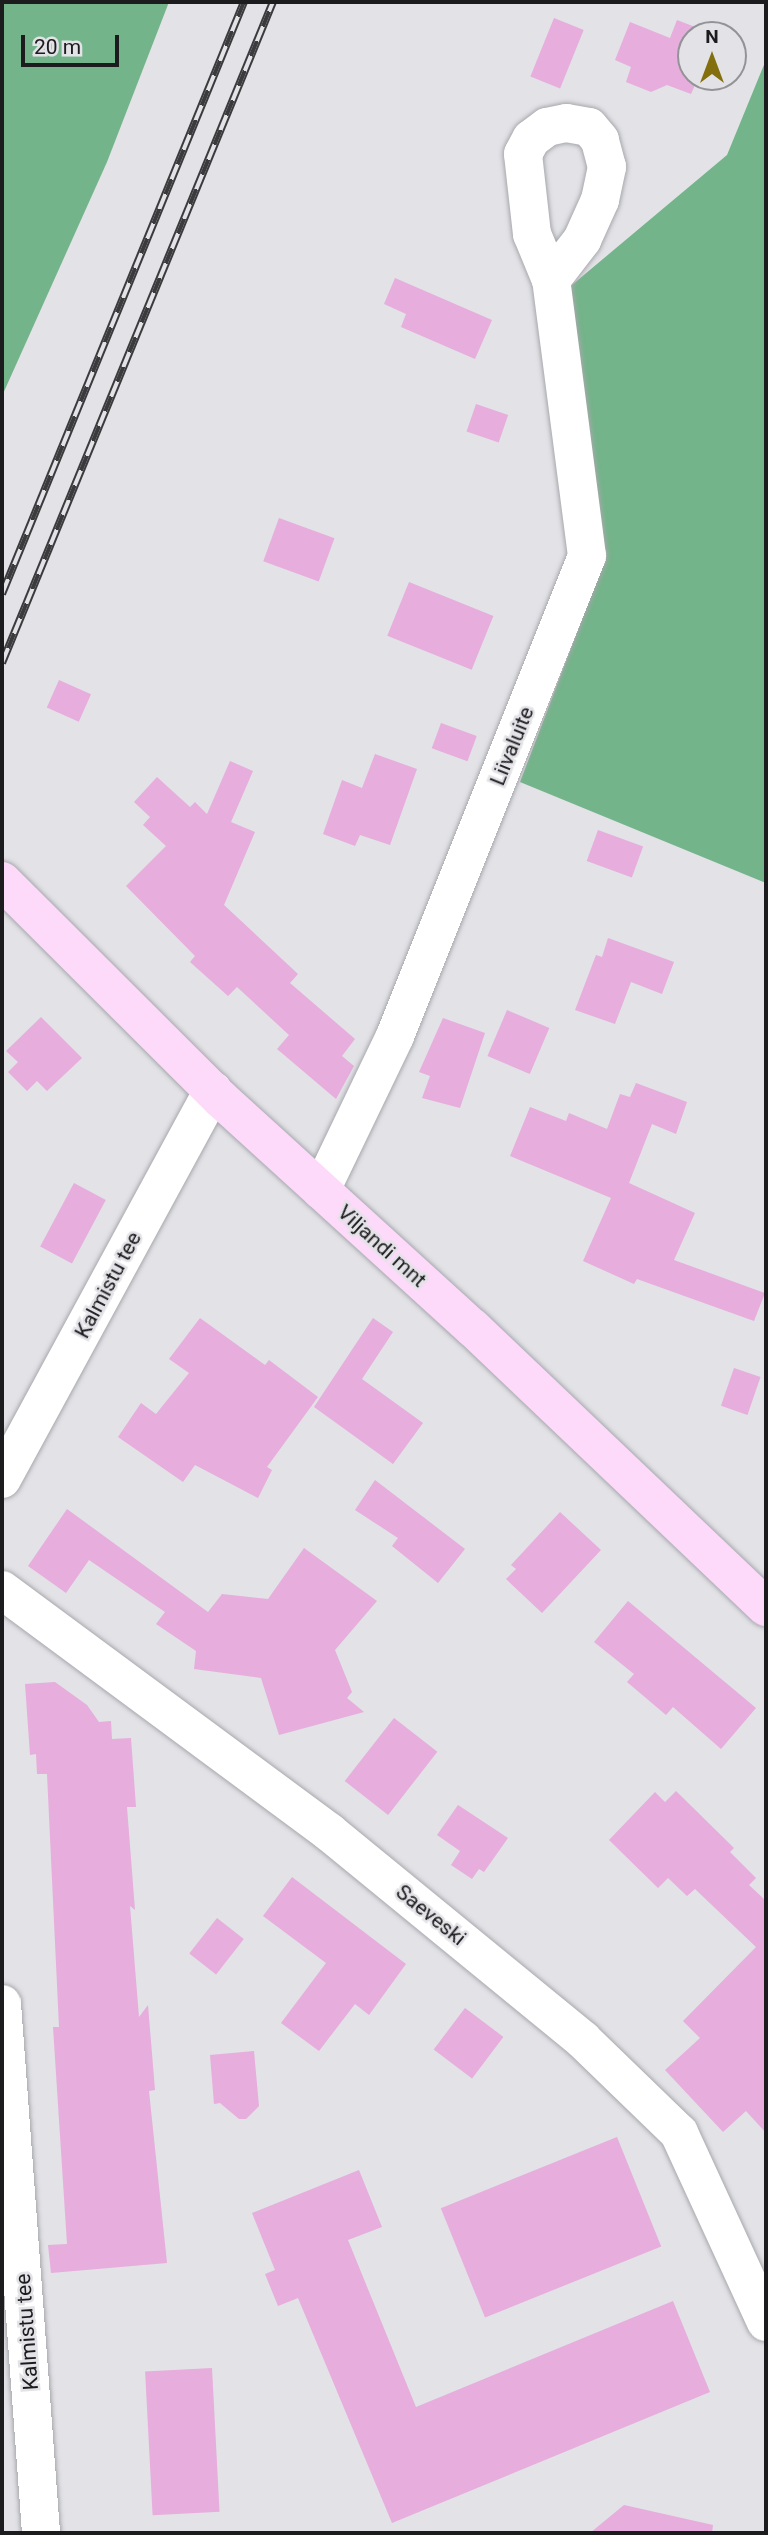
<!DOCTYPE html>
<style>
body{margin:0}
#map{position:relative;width:768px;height:2535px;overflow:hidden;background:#e2e2e7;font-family:Roboto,sans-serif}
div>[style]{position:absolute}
.forest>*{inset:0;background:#74b48a}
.building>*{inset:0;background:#e6addd;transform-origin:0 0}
.roads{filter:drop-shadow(0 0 2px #a7a8ac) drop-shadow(0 0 2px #a7a8ac)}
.minor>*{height:38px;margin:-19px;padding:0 19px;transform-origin:19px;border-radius:19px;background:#fff}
.major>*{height:38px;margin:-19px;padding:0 19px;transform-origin:19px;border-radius:19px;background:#fdd9fa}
.rail>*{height:8px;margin-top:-4px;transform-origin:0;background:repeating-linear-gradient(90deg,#e2e2e7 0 16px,#3b3b3e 0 32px);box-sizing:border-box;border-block:2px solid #3b3b3e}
span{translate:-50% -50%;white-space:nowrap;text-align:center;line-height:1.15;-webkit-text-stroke:5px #e2e2e7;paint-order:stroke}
.street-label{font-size:21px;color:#1c1c1e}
.frame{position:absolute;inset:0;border:4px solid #1c1c1e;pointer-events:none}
.north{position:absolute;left:677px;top:21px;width:70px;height:70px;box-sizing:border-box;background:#e2e2e7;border:2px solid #939397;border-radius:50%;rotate:0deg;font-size:19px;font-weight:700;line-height:28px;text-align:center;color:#1c1c1e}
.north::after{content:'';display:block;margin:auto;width:24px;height:32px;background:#836f0e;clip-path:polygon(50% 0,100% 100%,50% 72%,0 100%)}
.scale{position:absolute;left:21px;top:35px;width:98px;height:32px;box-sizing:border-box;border:4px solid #1c1c1e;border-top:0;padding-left:9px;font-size:21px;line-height:24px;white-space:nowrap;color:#1c1c1e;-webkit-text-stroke:5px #e2e2e7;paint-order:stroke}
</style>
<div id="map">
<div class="forest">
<i style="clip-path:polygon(2px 2px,169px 2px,107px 162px,2px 396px)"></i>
<i style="clip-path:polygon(766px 60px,766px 883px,520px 782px,604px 562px,566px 290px,727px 155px)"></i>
</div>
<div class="building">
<i style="left:554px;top:18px;width:32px;height:63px;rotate:22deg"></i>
<i style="clip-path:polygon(677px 20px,716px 35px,691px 35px,691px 77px,709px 77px,706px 83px,696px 83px,691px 94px,667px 85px,651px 92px,626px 82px,631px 67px,615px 60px,630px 22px,670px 38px)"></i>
<i style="clip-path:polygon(395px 278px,492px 320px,475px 359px,401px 327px,406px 314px,384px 304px)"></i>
<i style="left:476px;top:404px;width:34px;height:29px;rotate:19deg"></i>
<i style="left:279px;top:518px;width:59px;height:46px;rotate:20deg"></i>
<i style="left:409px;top:582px;width:91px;height:58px;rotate:22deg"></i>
<i style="left:59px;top:680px;width:35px;height:30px;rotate:24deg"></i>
<i style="left:441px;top:723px;width:38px;height:27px;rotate:20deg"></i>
<i style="clip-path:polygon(375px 754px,417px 769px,390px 845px,360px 835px,355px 846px,323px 834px,342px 780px,362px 788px)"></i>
<i style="clip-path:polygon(230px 761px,253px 771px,231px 822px,255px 832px,224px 905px,298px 974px,290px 983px,355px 1039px,342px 1056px,354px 1066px,336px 1099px,277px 1049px,289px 1035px,237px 987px,228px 996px,190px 962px,195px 956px,126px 886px,166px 846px,143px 825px,150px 817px,134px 802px,157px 777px,190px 807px,195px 802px,207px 814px)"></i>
<i style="left:598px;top:830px;width:48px;height:33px;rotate:20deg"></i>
<i style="clip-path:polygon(608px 938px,674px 962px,662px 994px,631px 982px,615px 1024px,575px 1010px,596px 955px,602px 957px)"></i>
<i style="left:507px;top:1010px;width:46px;height:50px;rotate:23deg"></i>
<i style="clip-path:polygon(41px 1017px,82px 1058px,47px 1091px,37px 1081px,27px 1091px,8px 1072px,18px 1062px,6px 1051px)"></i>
<i style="clip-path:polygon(443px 1018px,485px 1033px,460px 1108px,422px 1098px,430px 1076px,419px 1072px)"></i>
<i style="clip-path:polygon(636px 1083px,687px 1102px,676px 1134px,652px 1124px,629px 1183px,695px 1213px,674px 1260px,765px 1293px,754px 1321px,637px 1279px,634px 1284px,583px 1261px,611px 1198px,510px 1156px,530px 1107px,566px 1121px,569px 1113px,607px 1129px,620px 1094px,630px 1097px)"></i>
<i style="left:74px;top:1183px;width:36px;height:72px;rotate:28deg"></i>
<i style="clip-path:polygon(200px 1318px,265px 1365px,269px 1360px,318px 1397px,267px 1467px,272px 1470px,258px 1498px,195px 1465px,183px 1482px,118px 1437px,141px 1403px,156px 1414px,189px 1373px,169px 1359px)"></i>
<i style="clip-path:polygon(373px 1318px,393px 1332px,362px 1379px,423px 1423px,393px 1464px,314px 1407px)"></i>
<i style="left:734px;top:1368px;width:28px;height:40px;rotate:19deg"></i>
<i style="clip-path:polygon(375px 1480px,465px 1549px,438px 1583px,392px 1546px,398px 1538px,355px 1510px)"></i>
<i style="clip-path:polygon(67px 1509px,208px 1612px,222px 1594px,268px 1599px,304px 1548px,377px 1601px,335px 1650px,352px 1692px,347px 1698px,364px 1712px,279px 1735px,261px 1678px,194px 1669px,196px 1651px,156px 1624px,165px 1612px,89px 1560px,66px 1593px,28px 1566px)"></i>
<i style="clip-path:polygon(560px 1512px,601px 1550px,542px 1613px,506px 1579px,516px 1569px,511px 1565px)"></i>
<i style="clip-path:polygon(628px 1601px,756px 1708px,721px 1749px,673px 1707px,666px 1715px,627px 1682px,634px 1674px,594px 1642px)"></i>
<i style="clip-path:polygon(55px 1682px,87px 1705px,99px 1722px,111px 1721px,112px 1739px,131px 1738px,136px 1807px,127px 1807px,135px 1910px,130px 1906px,139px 2017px,148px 2005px,155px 2090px,149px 2091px,167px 2263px,51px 2273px,48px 2245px,67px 2244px,53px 2027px,59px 2027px,47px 1774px,37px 1774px,36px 1754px,30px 1755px,25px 1684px)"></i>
<i style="left:394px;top:1718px;width:55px;height:80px;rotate:38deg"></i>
<i style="clip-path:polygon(676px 1791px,734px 1848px,730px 1852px,756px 1878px,749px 1885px,766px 1901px,766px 2133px,746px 2111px,723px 2132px,665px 2070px,700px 2038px,683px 2021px,756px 1947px,695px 1889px,687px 1896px,668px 1878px,658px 1888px,609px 1840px,655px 1792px,665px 1802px)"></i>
<i style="clip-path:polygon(458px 1805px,508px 1838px,484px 1872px,479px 1869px,472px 1879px,451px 1865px,460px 1851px,437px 1835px)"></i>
<i style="clip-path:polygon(292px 1877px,406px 1964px,369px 2015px,355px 2004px,319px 2051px,281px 2023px,326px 1963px,263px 1916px)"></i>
<i style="left:217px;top:1918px;width:34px;height:45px;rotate:38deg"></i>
<i style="left:465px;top:2008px;width:48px;height:52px;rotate:37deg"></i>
<i style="clip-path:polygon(254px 2051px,259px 2106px,246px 2119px,239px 2119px,220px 2103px,214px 2104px,210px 2055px)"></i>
<i style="left:617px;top:2137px;width:118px;height:190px;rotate:68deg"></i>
<i style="clip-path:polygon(359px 2170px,382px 2227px,348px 2240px,416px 2407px,673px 2301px,710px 2392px,392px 2523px,298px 2298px,278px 2306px,265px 2274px,275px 2270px,252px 2213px)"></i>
<i style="left:212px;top:2368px;width:144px;height:67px;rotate:87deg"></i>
<i style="clip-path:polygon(624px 2505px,713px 2525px,712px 2533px,590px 2533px)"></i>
</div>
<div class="roads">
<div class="minor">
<i style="left:321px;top:1190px;width:171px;rotate:-64.3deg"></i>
<i style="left:395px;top:1036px;width:517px;rotate:-68.2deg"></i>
<i style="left:587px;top:556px;width:278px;rotate:-97.4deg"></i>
<i style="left:551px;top:280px;width:51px;rotate:-52.2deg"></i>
<i style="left:582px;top:240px;width:44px;rotate:-65.8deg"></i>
<i style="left:600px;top:200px;width:34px;rotate:-78deg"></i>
<i style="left:607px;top:167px;width:28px;rotate:-105deg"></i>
<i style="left:600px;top:140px;width:17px;rotate:-130deg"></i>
<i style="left:589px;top:127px;width:23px;rotate:-170deg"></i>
<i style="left:566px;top:123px;width:19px;rotate:168deg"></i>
<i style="left:547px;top:127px;width:20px;rotate:143deg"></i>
<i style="left:531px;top:139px;width:17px;rotate:118deg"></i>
<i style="left:523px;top:154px;width:81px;rotate:83.6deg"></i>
<i style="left:532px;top:234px;width:50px;rotate:67.6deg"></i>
<i style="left:2px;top:1479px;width:442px;rotate:-61.5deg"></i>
<i style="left:2px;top:1590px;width:407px;rotate:36.5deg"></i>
<i style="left:329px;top:1832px;width:328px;rotate:39.3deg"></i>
<i style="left:583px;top:2040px;width:134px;rotate:44.1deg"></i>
<i style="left:679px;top:2133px;width:208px;rotate:65.3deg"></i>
<i style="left:2px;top:2004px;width:530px;rotate:85.78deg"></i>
</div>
<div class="major">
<i style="left:2px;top:881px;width:310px;rotate:44.9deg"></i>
<i style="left:222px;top:1100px;width:339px;rotate:42.3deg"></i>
<i style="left:473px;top:1328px;width:405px;rotate:43.6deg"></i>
</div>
</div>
<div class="rail">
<i style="left:2px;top:594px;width:640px;rotate:-67.77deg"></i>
<i style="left:2px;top:663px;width:714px;rotate:-67.71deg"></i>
</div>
<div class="street-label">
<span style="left:512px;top:746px;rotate:-68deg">Liivaluite</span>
<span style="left:382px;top:1246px;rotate:42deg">Viljandi mnt</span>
<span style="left:108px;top:1285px;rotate:-62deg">Kalmistu tee</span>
<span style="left:431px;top:1915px;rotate:39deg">Saeveski</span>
<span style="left:27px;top:2332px;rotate:-94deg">Kalmistu tee</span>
</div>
<div class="frame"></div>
<div class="north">N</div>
<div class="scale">20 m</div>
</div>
